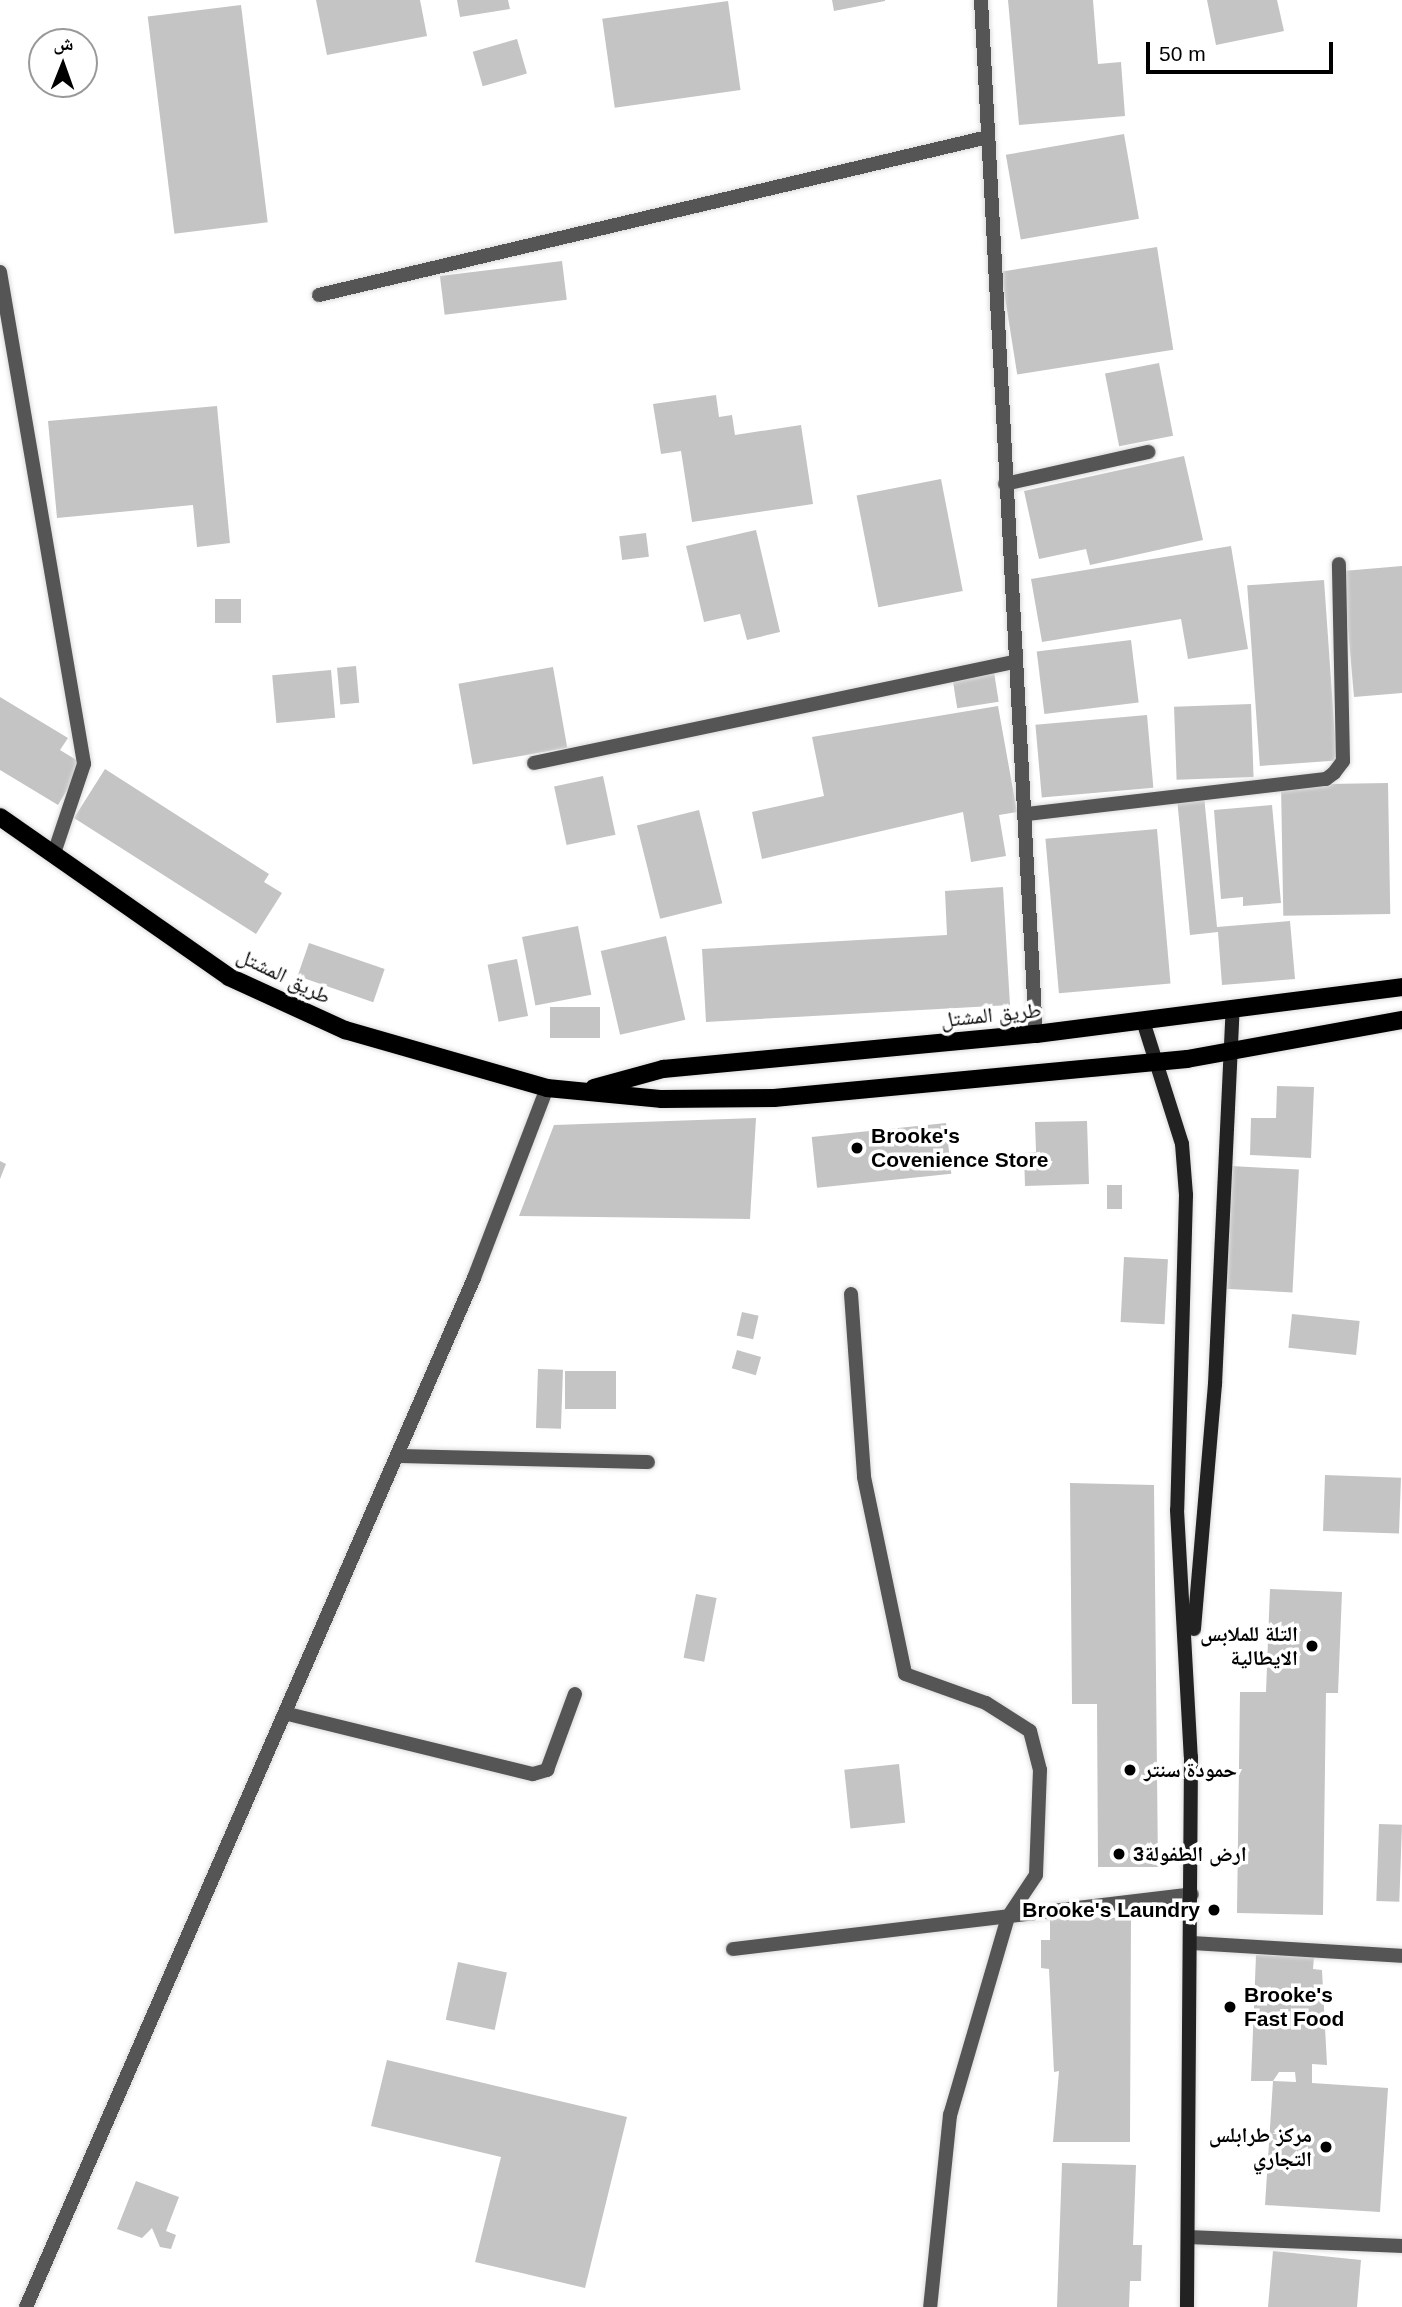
<!DOCTYPE html>
<meta charset="utf-8">
<style>
body{margin:0}
#map{position:relative;width:1402px;height:2307px;overflow:hidden;background:#fff;font-family:Arial,"Noto Naskh Arabic",sans-serif}
div>[style]{position:absolute}
.building>*{inset:0;background:#c4c4c4;transform-origin:0 0}
.roads{filter:drop-shadow(0 0 2px #dbdbdb) drop-shadow(0 0 2px #dbdbdb)}
.street>*{height:14px;margin:-7px;padding:0 7px;transform-origin:7px;border-radius:7px;background:#555}
.secondary>*{height:14px;margin:-7px;padding:0 7px;transform-origin:7px;border-radius:7px;background:#222}
.primary>*{height:18px;margin:-9px;padding:0 9px;transform-origin:9px;border-radius:9px;background:#000}
.dots>*{width:19px;height:19px;translate:-50% -50%;box-sizing:border-box;border:4px solid #fff;border-radius:50%}
span{translate:-50% -50%;white-space:nowrap;text-align:center;line-height:1.15;-webkit-text-stroke:7px #fff;paint-order:stroke}
.street-label{font-size:21px;color:#000}
.poi-label{font-size:21px;color:#000;font-weight:700}
.left{translate:0 -50%;text-align:left}
.right{translate:-100% -50%;text-align:right}
.north{position:absolute;left:28px;top:28px;width:70px;height:70px;box-sizing:border-box;background:#fff;border:2px solid #999;border-radius:50%;rotate:1deg;font-size:19px;font-weight:700;line-height:28px;text-align:center;color:#000}
.north::after{content:'';display:block;margin:auto;width:24px;height:32px;background:#000;clip-path:polygon(50% 0,100% 100%,50% 72%,0 100%)}
.scale{position:absolute;left:1146px;top:42px;width:187px;height:32px;box-sizing:border-box;border:4px solid #000;border-top:0;padding-left:9px;font-size:21px;line-height:24px;white-space:nowrap;color:#000;-webkit-text-stroke:5px #fff;paint-order:stroke}
</style>
<div id="map">
<div class="building">
<i style="clip-path:polygon(316px 0,420px 0,427px 36px,327px 55px)"></i>
<i style="clip-path:polygon(457px 0,508px 0,510px 9px,460px 17px)"></i>
<i style="clip-path:polygon(832px 0,885px 0,885px 1px,834px 11px)"></i>
<i style="clip-path:polygon(1008px 0,1093px 0,1098px 64px,1121px 62px,1125px 116px,1019px 125px)"></i>
<i style="clip-path:polygon(1207px 0,1277px 0,1284px 31px,1216px 45px)"></i>
<i style="left:728px;top:1px;width:90px;height:127px;rotate:82deg"></i>
<i style="left:241px;top:5px;width:219px;height:94px;rotate:83deg"></i>
<i style="left:517px;top:39px;width:36px;height:46px;rotate:74deg"></i>
<i style="left:1124px;top:134px;width:86px;height:120px;rotate:80deg"></i>
<i style="left:1157px;top:247px;width:104px;height:158px;rotate:81deg"></i>
<i style="left:562px;top:261px;width:39px;height:123px;rotate:83deg"></i>
<i style="left:1159px;top:363px;width:74px;height:55px;rotate:79deg"></i>
<i style="clip-path:polygon(716px 395px,719px 417px,732px 415px,735px 435px,801px 425px,813px 504px,692px 522px,681px 451px,661px 454px,653px 404px)"></i>
<i style="clip-path:polygon(217px 406px,230px 543px,197px 547px,193px 505px,57px 518px,48px 421px)"></i>
<i style="clip-path:polygon(1184px 456px,1203px 540px,1090px 565px,1086px 549px,1039px 559px,1024px 491px)"></i>
<i style="left:941px;top:479px;width:114px;height:86px;rotate:79deg"></i>
<i style="clip-path:polygon(756px 530px,780px 632px,747px 640px,740px 614px,704px 622px,686px 546px)"></i>
<i style="left:646px;top:533px;width:24px;height:27px;rotate:83deg"></i>
<i style="clip-path:polygon(1231px 546px,1248px 649px,1188px 659px,1181px 619px,1042px 642px,1031px 579px)"></i>
<i style="clip-path:polygon(1402px 566px,1402px 693px,1354px 697px,1343px 571px)"></i>
<i style="left:1324px;top:580px;width:181px;height:77px;rotate:86deg"></i>
<i style="left:241px;top:599px;width:24px;height:26px;rotate:90deg"></i>
<i style="left:1131px;top:640px;width:63px;height:95px;rotate:83deg"></i>
<i style="left:356px;top:666px;width:37px;height:19px;rotate:85deg"></i>
<i style="left:553px;top:667px;width:82px;height:96px;rotate:80deg"></i>
<i style="left:331px;top:670px;width:48px;height:59px;rotate:85deg"></i>
<i style="left:994px;top:672px;width:30px;height:42px;rotate:81deg"></i>
<i style="clip-path:polygon(0 697px,68px 738px,60px 750px,83px 764px,58px 805px,0 770px)"></i>
<i style="left:1251px;top:704px;width:73px;height:77px;rotate:88deg"></i>
<i style="clip-path:polygon(998px 706px,1017px 812px,999px 815px,1006px 856px,971px 862px,963px 812px,762px 859px,752px 812px,824px 796px,812px 737px)"></i>
<i style="left:1147px;top:715px;width:73px;height:112px;rotate:85deg"></i>
<i style="clip-path:polygon(105px 769px,269px 874px,264px 882px,282px 893px,256px 934px,74px 818px)"></i>
<i style="left:603px;top:776px;width:60px;height:50px;rotate:78deg"></i>
<i style="left:1388px;top:783px;width:131px;height:107px;rotate:89deg"></i>
<i style="clip-path:polygon(1204px 796px,1217px 927px,1290px 921px,1295px 979px,1222px 985px,1218px 932px,1190px 935px,1177px 798px)"></i>
<i style="clip-path:polygon(1272px 805px,1281px 903px,1243px 906px,1243px 897px,1221px 899px,1214px 810px)"></i>
<i style="left:699px;top:810px;width:96px;height:64px;rotate:76deg"></i>
<i style="left:1157px;top:829px;width:155px;height:112px;rotate:85deg"></i>
<i style="clip-path:polygon(1003px 887px,1010px 1005px,706px 1022px,702px 949px,947px 935px,945px 891px)"></i>
<i style="left:578px;top:926px;width:70px;height:57px;rotate:79deg"></i>
<i style="left:666px;top:936px;width:86px;height:67px;rotate:77deg"></i>
<i style="left:309px;top:943px;width:80px;height:35px;rotate:19deg"></i>
<i style="left:517px;top:959px;width:58px;height:30px;rotate:79deg"></i>
<i style="left:550px;top:1007px;width:50px;height:31px"></i>
<i style="clip-path:polygon(1277px 1086px,1314px 1087px,1311px 1158px,1250px 1155px,1251px 1118px,1276px 1118px)"></i>
<i style="clip-path:polygon(756px 1118px,750px 1219px,519px 1216px,554px 1125px)"></i>
<i style="clip-path:polygon(1087px 1121px,1089px 1184px,1025px 1186px,1024px 1153px,1036px 1152px,1035px 1122px)"></i>
<i style="left:946px;top:1123px;width:51px;height:135px;rotate:84deg"></i>
<i style="clip-path:polygon(0 1161px,6px 1164px,0 1179px)"></i>
<i style="left:1231px;top:1166px;width:68px;height:123px;rotate:3deg"></i>
<i style="left:1107px;top:1185px;width:15px;height:24px"></i>
<i style="left:1124px;top:1257px;width:44px;height:65px;rotate:3deg"></i>
<i style="left:742px;top:1312px;width:17px;height:24px;rotate:13deg"></i>
<i style="left:1292px;top:1314px;width:68px;height:34px;rotate:6deg"></i>
<i style="left:737px;top:1350px;width:25px;height:19px;rotate:16deg"></i>
<i style="left:538px;top:1369px;width:25px;height:59px;rotate:2deg"></i>
<i style="left:565px;top:1371px;width:51px;height:38px"></i>
<i style="left:1325px;top:1475px;width:76px;height:56px;rotate:2deg"></i>
<i style="clip-path:polygon(1070px 1483px,1154px 1485px,1158px 1867px,1098px 1867px,1097px 1704px,1072px 1704px)"></i>
<i style="clip-path:polygon(1270px 1589px,1342px 1592px,1338px 1693px,1326px 1693px,1323px 1915px,1237px 1913px,1240px 1692px,1266px 1692px)"></i>
<i style="left:696px;top:1594px;width:21px;height:65px;rotate:11deg"></i>
<i style="left:899px;top:1764px;width:59px;height:55px;rotate:84deg"></i>
<i style="left:1379px;top:1824px;width:23px;height:77px;rotate:2deg"></i>
<i style="clip-path:polygon(1050px 1917px,1131px 1918px,1130px 2142px,1053px 2142px,1059px 2071px,1054px 2072px,1049px 1969px,1041px 1968px,1041px 1940px,1050px 1940px)"></i>
<i style="clip-path:polygon(evenodd,1256px 1955px,1314px 1957px,1313px 1969px,1322px 1970px,1327px 2065px,1312px 2064px,1312px 2083px,1388px 2088px,1380px 2212px,1265px 2205px,1273px 2081px,1251px 2081px,1256px 1955px,1279px 2072px,1295px 2072px,1296px 2082px,1273px 2081px,1279px 2072px)"></i>
<i style="left:458px;top:1962px;width:50px;height:59px;rotate:12deg"></i>
<i style="clip-path:polygon(387px 2060px,627px 2117px,585px 2288px,475px 2262px,501px 2157px,371px 2126px)"></i>
<i style="clip-path:polygon(1062px 2163px,1136px 2165px,1133px 2245px,1142px 2245px,1141px 2281px,1130px 2281px,1129px 2307px,1057px 2307px)"></i>
<i style="clip-path:polygon(136px 2181px,179px 2197px,166px 2231px,176px 2235px,171px 2249px,160px 2247px,152px 2228px,142px 2238px,117px 2229px)"></i>
<i style="clip-path:polygon(1273px 2251px,1361px 2260px,1357px 2307px,1268px 2307px)"></i>
</div>
<div class="roads">
<div class="street">
<i style="left:981px;top:0;width:1035px;rotate:86.96deg"></i>
<i style="left:0;top:272px;width:499px;rotate:80.3deg"></i>
<i style="left:84px;top:764px;width:91px;rotate:108.6deg"></i>
<i style="left:319px;top:295px;width:687px;rotate:-13.29deg"></i>
<i style="left:1005px;top:484px;width:147px;rotate:-12.6deg"></i>
<i style="left:534px;top:763px;width:491px;rotate:-11.9deg"></i>
<i style="left:1027px;top:814px;width:301px;rotate:-6.7deg"></i>
<i style="left:1326px;top:779px;width:10px;rotate:-37deg"></i>
<i style="left:1334px;top:773px;width:15px;rotate:-53deg"></i>
<i style="left:1343px;top:761px;width:197px;rotate:-91.2deg"></i>
<i style="left:851px;top:1294px;width:183px;rotate:85.9deg"></i>
<i style="left:864px;top:1477px;width:201px;rotate:78.2deg"></i>
<i style="left:905px;top:1674px;width:86px;rotate:19.7deg"></i>
<i style="left:986px;top:1703px;width:52px;rotate:32.5deg"></i>
<i style="left:1030px;top:1731px;width:40px;rotate:75.6deg"></i>
<i style="left:1040px;top:1770px;width:105px;rotate:92.2deg"></i>
<i style="left:1036px;top:1875px;width:50px;rotate:123.7deg"></i>
<i style="left:1008px;top:1917px;width:206px;rotate:106.3deg"></i>
<i style="left:950px;top:2115px;width:193px;rotate:95.9deg"></i>
<i style="left:397px;top:1456px;width:251px;rotate:1.4deg"></i>
<i style="left:288px;top:1714px;width:252px;rotate:13.8deg"></i>
<i style="left:533px;top:1774px;width:15px;rotate:-16deg"></i>
<i style="left:547px;top:1770px;width:81px;rotate:-69.8deg"></i>
<i style="left:1191px;top:1943px;width:211px;rotate:3.5deg"></i>
<i style="left:733px;top:1949px;width:462px;rotate:-6.8deg"></i>
<i style="left:1189px;top:2237px;width:213px;rotate:2.4deg"></i>
<i style="left:26px;top:2307px;width:1122px;rotate:-66.47deg"></i>
<i style="left:474px;top:1278px;width:204px;rotate:-69deg"></i>
</div>
<div class="secondary">
<i style="left:1143px;top:1021px;width:129px;rotate:72.4deg"></i>
<i style="left:1182px;top:1144px;width:51px;rotate:85.5deg"></i>
<i style="left:1186px;top:1195px;width:315px;rotate:91.6deg"></i>
<i style="left:1177px;top:1510px;width:247px;rotate:86.8deg"></i>
<i style="left:1191px;top:1757px;width:550px;rotate:90.42deg"></i>
<i style="left:1194px;top:1629px;width:246px;rotate:-85.1deg"></i>
<i style="left:1215px;top:1384px;width:375px;rotate:-87.3deg"></i>
</div>
<div class="primary">
<i style="left:0;top:817px;width:279px;rotate:34.9deg"></i>
<i style="left:229px;top:977px;width:128px;rotate:24.6deg"></i>
<i style="left:345px;top:1030px;width:210px;rotate:16deg"></i>
<i style="left:547px;top:1088px;width:116px;rotate:5.5deg"></i>
<i style="left:662px;top:1099px;width:112px;rotate:-0.5deg"></i>
<i style="left:774px;top:1098px;width:415px;rotate:-5.4deg"></i>
<i style="left:1187px;top:1059px;width:219px;rotate:-10.3deg"></i>
<i style="left:594px;top:1088px;width:72px;rotate:-15.4deg"></i>
<i style="left:663px;top:1069px;width:375px;rotate:-5.4deg"></i>
<i style="left:1036px;top:1034px;width:369px;rotate:-7.3deg"></i>
</div>
</div>
<div class="dots">
<i style="left:857px;top:1148px;background:#000"></i>
<i style="left:1312px;top:1646px;background:#000"></i>
<i style="left:1130px;top:1770px;background:#000"></i>
<i style="left:1119px;top:1854px;background:#000"></i>
<i style="left:1214px;top:1910px;background:#000"></i>
<i style="left:1230px;top:2007px;background:#000"></i>
<i style="left:1326px;top:2147px;background:#000"></i>
</div>
<div class="street-label">
<span style="left:284px;top:976px;rotate:26deg">طريق المشتل</span>
<span style="left:991px;top:1015px;rotate:-6deg">طريق المشتل</span>
</div>
<div class="poi-label">
<span class="left" style="left:871px;top:1148px">Brooke's<br>Covenience Store</span>
<span class="right" style="left:1298px;top:1646px">التلة للملابس<br>الايطالية</span>
<span class="left" style="left:1144px;top:1770px">حمودة سنتر</span>
<span class="left" style="left:1133px;top:1854px">ارض الطفولة3</span>
<span class="right" style="left:1200px;top:1910px">Brooke's Laundry</span>
<span class="left" style="left:1244px;top:2007px">Brooke's<br>Fast Food</span>
<span class="right" style="left:1312px;top:2147px">مركز طرابلس<br>التجاري</span>
</div>
<div class="north">ش</div>
<div class="scale">50 m</div>
</div>
